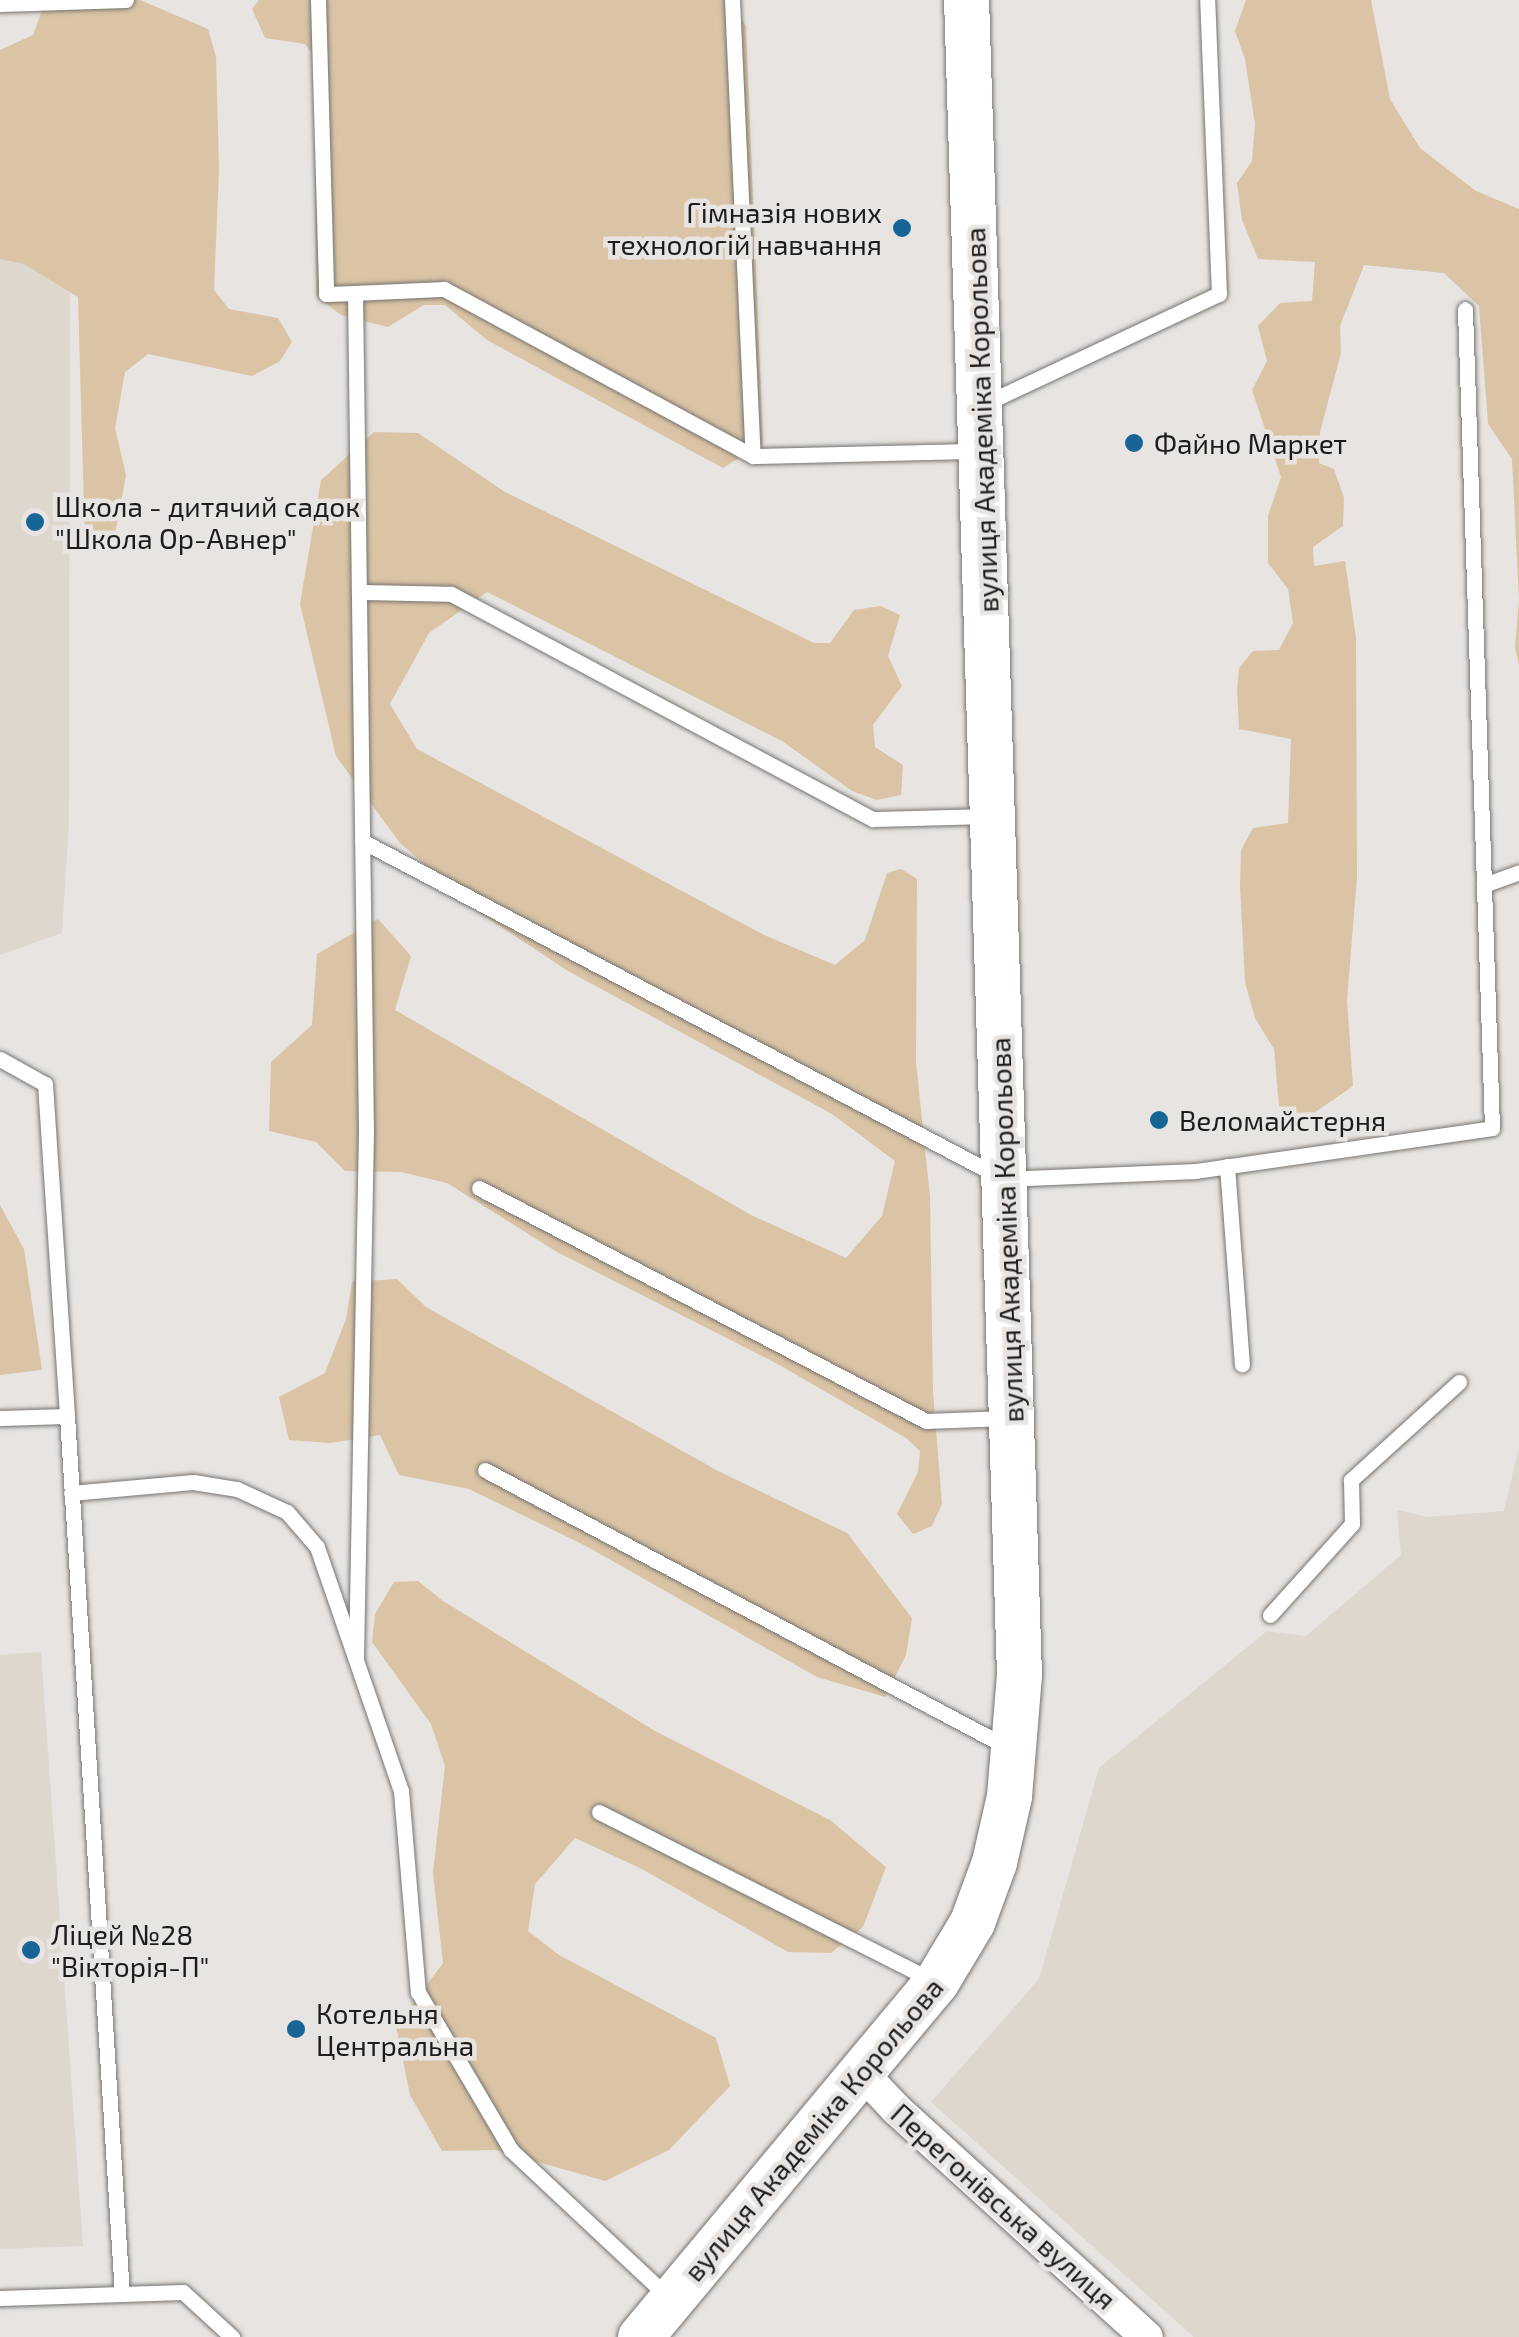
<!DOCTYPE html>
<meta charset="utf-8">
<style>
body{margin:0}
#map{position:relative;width:1519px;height:2337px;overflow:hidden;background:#e7e4e1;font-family:"Exo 2",sans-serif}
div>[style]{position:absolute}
.built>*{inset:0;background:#ded7cd}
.green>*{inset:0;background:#dac4a5}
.roads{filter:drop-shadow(0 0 2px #777471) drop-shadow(0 0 2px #777471)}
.lane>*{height:15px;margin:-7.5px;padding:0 7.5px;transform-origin:7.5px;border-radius:7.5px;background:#fff}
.street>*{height:32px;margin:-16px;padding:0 16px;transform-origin:16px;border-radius:16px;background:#fff}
.secondary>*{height:45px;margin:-22.5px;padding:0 22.5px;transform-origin:22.5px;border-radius:22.5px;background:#fff}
.dots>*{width:28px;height:28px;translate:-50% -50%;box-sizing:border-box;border:5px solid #e7e4e1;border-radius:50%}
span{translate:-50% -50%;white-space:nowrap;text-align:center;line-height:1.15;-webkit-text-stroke:9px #e7e4e1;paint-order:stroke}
.poi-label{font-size:28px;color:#1d1c1a}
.right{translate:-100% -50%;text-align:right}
.left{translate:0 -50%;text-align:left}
.street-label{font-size:28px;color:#1d1c1a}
</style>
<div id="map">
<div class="built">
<i style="clip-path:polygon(70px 222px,69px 820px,62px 933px,0 955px,0 223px)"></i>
<i style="clip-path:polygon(1519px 1447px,1519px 2337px,1194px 2337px,931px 2102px,1039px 1979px,1099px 1768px,1267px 1631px,1306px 1636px,1401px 1555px,1397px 1510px,1427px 1517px,1504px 1511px)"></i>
<i style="clip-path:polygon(41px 1652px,83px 2246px,0 2249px,0 1655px)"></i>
</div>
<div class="green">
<i style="clip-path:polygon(46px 0,140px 0,208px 29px,216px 57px,219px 169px,214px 290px,229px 309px,278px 318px,292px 342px,280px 361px,252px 376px,148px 354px,125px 372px,115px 428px,126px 475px,116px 529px,109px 548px,91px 550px,85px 542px,78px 297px,24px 264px,0 259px,0 50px,33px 35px)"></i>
<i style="clip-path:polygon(259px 0,728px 0,746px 26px,763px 443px,723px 468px,487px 340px,445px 305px,424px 305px,388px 327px,341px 315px,316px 296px,314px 56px,305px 44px,265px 38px,252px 9px)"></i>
<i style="clip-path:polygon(1246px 0,1371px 0,1390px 99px,1420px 148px,1476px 191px,1519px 209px,1519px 665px,1515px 648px,1519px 600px,1512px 459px,1488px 424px,1479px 306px,1444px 273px,1364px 265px,1340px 326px,1341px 353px,1320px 432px,1319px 463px,1334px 469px,1344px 498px,1343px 526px,1313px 547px,1314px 566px,1345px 561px,1356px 638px,1357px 877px,1347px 1000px,1353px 1086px,1298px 1124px,1279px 1106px,1274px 1049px,1255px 1018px,1245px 982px,1240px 886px,1241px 850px,1253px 828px,1288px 823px,1291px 739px,1239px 729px,1237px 689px,1239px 668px,1253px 651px,1279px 650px,1293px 623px,1288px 589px,1268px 563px,1268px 516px,1281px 477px,1252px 390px,1267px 361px,1258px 326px,1280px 303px,1312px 301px,1315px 262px,1258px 259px,1242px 220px,1237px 183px,1252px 161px,1255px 124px,1245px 59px,1235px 31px)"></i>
<i style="clip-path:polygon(374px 432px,418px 433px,505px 492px,814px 643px,830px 643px,854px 610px,881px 606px,900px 615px,888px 656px,902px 686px,873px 725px,875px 747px,903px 765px,901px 795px,877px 800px,852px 791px,782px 741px,487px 592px,429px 633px,390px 704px,417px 749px,764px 935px,835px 965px,865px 940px,887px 873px,901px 869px,917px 879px,916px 1062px,930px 1197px,933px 1392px,942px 1504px,932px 1526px,913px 1534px,897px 1514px,918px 1472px,920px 1451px,906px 1438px,774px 1362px,557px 1252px,447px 1183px,401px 1172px,345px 1171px,316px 1142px,269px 1131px,271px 1062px,312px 1025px,317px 954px,378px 919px,411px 956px,395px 1010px,751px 1215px,846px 1258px,882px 1216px,895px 1161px,832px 1114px,568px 971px,483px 915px,400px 843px,336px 756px,300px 604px,321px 480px)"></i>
<i style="clip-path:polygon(0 1205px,24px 1249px,42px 1370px,0 1375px)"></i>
<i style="clip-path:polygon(397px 1279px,426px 1307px,718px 1471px,847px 1533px,912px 1618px,906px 1655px,885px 1697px,817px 1677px,586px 1546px,469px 1489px,399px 1475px,380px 1435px,330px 1443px,289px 1440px,279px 1397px,325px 1373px,346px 1319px,352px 1282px)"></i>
<i style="clip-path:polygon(418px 1581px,443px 1601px,655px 1731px,830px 1820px,886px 1867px,863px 1927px,831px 1953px,788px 1952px,642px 1869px,575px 1838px,535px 1884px,528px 1931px,559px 1955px,716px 2038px,730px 2086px,669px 2150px,605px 2181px,496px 2150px,442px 2151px,410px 2095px,396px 2026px,443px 1963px,433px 1873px,445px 1766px,431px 1724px,372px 1642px,375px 1614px,394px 1582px)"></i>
</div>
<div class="roads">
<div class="lane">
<i style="left:318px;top:0;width:294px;rotate:88.4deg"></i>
<i style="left:326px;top:294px;width:29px;rotate:-2deg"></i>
<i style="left:355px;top:293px;width:838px;rotate:89.25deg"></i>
<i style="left:366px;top:1131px;width:528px;rotate:91.09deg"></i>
<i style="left:732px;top:0;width:456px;rotate:87.4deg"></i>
<i style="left:0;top:4px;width:126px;rotate:-1.8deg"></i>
<i style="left:355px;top:293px;width:89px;rotate:-2.6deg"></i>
<i style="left:444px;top:289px;width:351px;rotate:28.4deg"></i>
<i style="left:753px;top:456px;width:221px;rotate:-1.3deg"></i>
<i style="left:986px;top:403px;width:257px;rotate:-25.1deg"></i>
<i style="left:1219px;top:294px;width:294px;rotate:-92.3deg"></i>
<i style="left:359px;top:592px;width:92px;rotate:1.2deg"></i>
<i style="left:451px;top:594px;width:478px;rotate:28.1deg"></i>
<i style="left:873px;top:819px;width:117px;rotate:-1.5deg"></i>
<i style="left:362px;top:841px;width:726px;rotate:27.77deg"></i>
<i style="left:1004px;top:1179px;width:191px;rotate:-2.4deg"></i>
<i style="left:1195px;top:1171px;width:300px;rotate:-8.2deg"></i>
<i style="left:1492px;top:1128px;width:819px;rotate:-91.89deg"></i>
<i style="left:1484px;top:885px;width:37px;rotate:-20deg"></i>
<i style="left:0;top:1059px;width:51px;rotate:29.1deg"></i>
<i style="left:45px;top:1084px;width:333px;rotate:86.2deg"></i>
<i style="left:1227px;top:1166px;width:199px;rotate:85.7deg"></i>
<i style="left:479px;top:1188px;width:504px;rotate:27.53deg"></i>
<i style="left:926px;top:1421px;width:81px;rotate:-2.1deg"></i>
<i style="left:0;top:1418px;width:67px;rotate:-1.7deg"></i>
<i style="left:67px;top:1416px;width:880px;rotate:86.42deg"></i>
<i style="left:122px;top:2294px;width:61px;rotate:-1.9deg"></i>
<i style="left:183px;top:2292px;width:67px;rotate:42.6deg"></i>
<i style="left:485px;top:1470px;width:591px;rotate:27.95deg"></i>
<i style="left:71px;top:1493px;width:122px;rotate:-5.2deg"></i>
<i style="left:193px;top:1482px;width:45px;rotate:9deg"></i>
<i style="left:237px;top:1489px;width:55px;rotate:24.7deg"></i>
<i style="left:287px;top:1512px;width:46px;rotate:49.4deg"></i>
<i style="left:317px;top:1547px;width:258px;rotate:71deg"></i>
<i style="left:401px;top:1791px;width:202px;rotate:85.2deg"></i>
<i style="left:418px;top:1992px;width:183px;rotate:59.5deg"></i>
<i style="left:511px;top:2150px;width:215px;rotate:43.1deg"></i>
<i style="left:1270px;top:1615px;width:122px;rotate:-48deg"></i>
<i style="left:1352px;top:1524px;width:44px;rotate:-91.3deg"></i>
<i style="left:1351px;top:1480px;width:146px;rotate:-42.2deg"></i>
<i style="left:599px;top:1812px;width:371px;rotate:26.8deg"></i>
<i style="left:0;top:2298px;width:122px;rotate:-1.9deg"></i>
</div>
<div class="street">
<i style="left:863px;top:2074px;width:48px;rotate:46.7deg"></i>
<i style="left:896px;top:2109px;width:339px;rotate:42.3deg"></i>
</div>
<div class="secondary">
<i style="left:640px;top:2337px;width:462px;rotate:-50.2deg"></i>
<i style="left:936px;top:1982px;width:70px;rotate:-59deg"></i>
<i style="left:972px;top:1922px;width:64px;rotate:-69.9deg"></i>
<i style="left:994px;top:1862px;width:68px;rotate:-77.2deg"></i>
<i style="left:1009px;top:1796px;width:121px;rotate:-85.3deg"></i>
<i style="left:1019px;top:1675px;width:1676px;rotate:-91.81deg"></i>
</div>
</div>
<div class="dots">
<i style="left:902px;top:228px;background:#176496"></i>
<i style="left:1134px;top:443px;background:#176496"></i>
<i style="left:35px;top:522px;background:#176496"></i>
<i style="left:1159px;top:1120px;background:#176496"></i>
<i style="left:31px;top:1950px;background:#176496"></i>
<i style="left:296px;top:2029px;background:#176496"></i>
</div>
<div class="poi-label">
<span class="right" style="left:882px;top:228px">Гімназія нових<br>технологій навчання</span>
<span class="left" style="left:1154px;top:443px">Файно Маркет</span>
<span class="left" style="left:55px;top:522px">Школа - дитячий садок<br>"Школа Ор-Авнер"</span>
<span class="left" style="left:1179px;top:1120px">Веломайстерня</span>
<span class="left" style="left:51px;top:1950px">Ліцей №28<br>"Вікторія-П"</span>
<span class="left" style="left:316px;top:2029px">Котельня<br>Центральна</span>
</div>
<div class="street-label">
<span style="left:981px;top:420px;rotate:-92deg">вулиця Академіка Корольова</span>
<span style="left:1006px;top:1230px;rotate:-92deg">вулиця Академіка Корольова</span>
<span style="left:813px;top:2129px;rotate:-50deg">вулиця Академіка Корольова</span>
<span style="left:1004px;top:2206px;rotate:42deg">Перегонівська вулиця</span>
</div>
</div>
